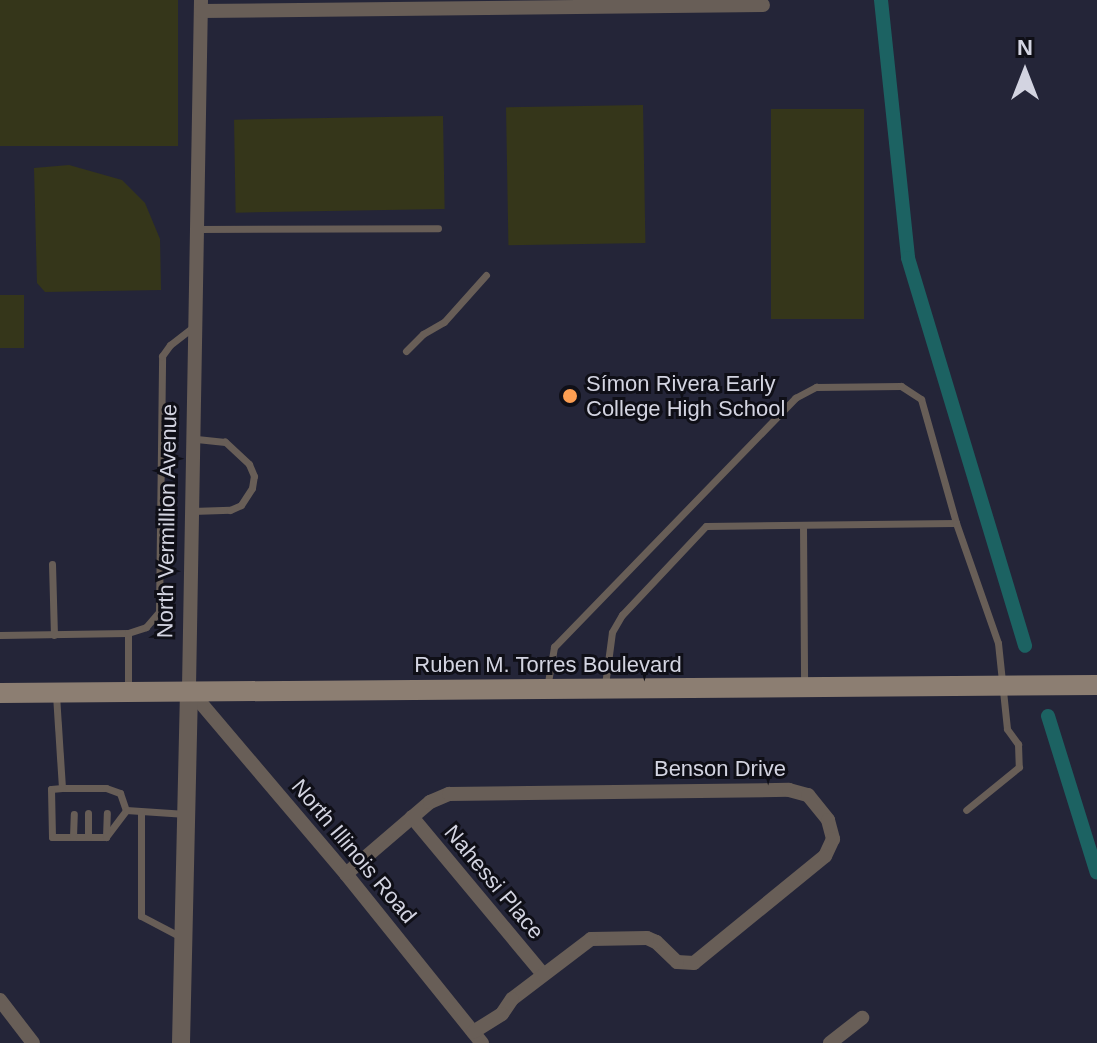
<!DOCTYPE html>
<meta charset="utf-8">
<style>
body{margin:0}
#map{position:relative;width:1097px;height:1043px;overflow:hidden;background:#242538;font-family:Helvetica,sans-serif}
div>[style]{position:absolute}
.green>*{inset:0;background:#35361a;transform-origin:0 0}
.canal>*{height:14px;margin:-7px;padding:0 7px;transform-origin:7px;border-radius:7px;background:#1c6262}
.service>*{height:7px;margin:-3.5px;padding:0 3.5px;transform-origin:3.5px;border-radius:3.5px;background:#685e57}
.minor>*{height:14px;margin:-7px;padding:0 7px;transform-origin:7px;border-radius:7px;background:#685e57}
.tertiary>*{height:18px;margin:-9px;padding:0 9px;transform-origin:9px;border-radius:9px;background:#685e57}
.secondary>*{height:20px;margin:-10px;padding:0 10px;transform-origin:10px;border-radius:10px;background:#8c7e72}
.dots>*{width:22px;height:22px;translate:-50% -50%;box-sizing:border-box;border:4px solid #0f0f17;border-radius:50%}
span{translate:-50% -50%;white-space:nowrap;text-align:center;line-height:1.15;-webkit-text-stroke:6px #0f0f17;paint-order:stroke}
.poi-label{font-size:22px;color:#d3d4e1}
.left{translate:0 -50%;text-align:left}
.street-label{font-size:22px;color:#d3d4e1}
.north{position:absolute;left:985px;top:32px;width:80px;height:80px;-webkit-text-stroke:6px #0f0f17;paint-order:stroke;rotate:0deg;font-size:22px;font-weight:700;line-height:32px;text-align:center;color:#d3d4e1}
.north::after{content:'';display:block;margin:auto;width:28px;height:36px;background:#d3d4e1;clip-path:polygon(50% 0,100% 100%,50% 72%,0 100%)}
</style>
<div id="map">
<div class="green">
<i style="left:0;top:0;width:178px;height:146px"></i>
<i style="left:643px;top:105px;width:138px;height:137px;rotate:89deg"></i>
<i style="left:864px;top:109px;width:210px;height:93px;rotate:90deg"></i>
<i style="left:443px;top:116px;width:93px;height:209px;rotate:89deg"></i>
<i style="clip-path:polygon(69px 165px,122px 180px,145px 203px,160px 239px,161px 290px,45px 292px,37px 283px,34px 168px)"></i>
<i style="left:24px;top:295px;width:53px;height:24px;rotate:90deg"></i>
</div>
<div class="canal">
<i style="left:881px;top:0;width:259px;rotate:84deg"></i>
<i style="left:908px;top:258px;width:405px;rotate:73.2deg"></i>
<i style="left:1048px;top:716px;width:164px;rotate:72.7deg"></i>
</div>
<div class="service">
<i style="left:197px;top:229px;width:241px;rotate:-0.2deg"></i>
<i style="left:406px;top:351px;width:24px;rotate:-45deg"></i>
<i style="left:423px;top:334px;width:24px;rotate:-30deg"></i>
<i style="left:444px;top:322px;width:63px;rotate:-48.2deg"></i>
<i style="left:192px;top:511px;width:38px;rotate:-2deg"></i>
<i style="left:230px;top:510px;width:12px;rotate:-24deg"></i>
<i style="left:241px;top:505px;width:20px;rotate:-57deg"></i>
<i style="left:252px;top:488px;width:12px;rotate:-81deg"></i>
<i style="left:254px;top:476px;width:13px;rotate:-113deg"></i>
<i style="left:249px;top:464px;width:33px;rotate:-137deg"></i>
<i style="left:225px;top:442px;width:31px;rotate:-174deg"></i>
<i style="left:803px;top:525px;width:161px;rotate:89.6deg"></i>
<i style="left:52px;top:564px;width:71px;rotate:88.4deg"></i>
<i style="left:0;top:635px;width:128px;rotate:-0.9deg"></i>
<i style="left:605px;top:685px;width:53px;rotate:-82.5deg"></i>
<i style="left:612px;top:632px;width:20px;rotate:-60deg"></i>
<i style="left:622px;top:615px;width:122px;rotate:-46.7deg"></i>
<i style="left:706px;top:526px;width:250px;rotate:-0.7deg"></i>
<i style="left:547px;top:688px;width:42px;rotate:-80.3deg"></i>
<i style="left:554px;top:647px;width:347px;rotate:-45.9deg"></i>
<i style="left:795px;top:398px;width:24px;rotate:-28deg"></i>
<i style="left:816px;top:387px;width:85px;rotate:-0.7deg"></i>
<i style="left:901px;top:386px;width:24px;rotate:33deg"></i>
<i style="left:921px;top:399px;width:129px;rotate:74.2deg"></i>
<i style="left:956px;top:523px;width:127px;rotate:70.7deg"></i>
<i style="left:998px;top:643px;width:86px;rotate:84deg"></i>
<i style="left:1007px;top:729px;width:19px;rotate:54deg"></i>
<i style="left:1018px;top:744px;width:23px;rotate:88deg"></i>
<i style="left:1019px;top:767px;width:68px;rotate:140.9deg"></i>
<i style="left:128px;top:691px;width:58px;rotate:-90deg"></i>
<i style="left:128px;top:633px;width:19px;rotate:-18deg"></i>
<i style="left:146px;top:627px;width:20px;rotate:-49deg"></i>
<i style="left:159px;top:612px;width:256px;rotate:-89.3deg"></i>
<i style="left:162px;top:356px;width:14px;rotate:-54deg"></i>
<i style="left:170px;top:345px;width:31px;rotate:-38deg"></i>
<i style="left:56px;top:695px;width:93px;rotate:86.3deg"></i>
<i style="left:62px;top:788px;width:44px"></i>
<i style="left:106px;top:788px;width:15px;rotate:20deg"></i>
<i style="left:120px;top:793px;width:18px;rotate:71deg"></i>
<i style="left:126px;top:810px;width:60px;rotate:3.8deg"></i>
<i style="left:62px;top:788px;width:11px;rotate:175deg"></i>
<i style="left:51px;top:789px;width:48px;rotate:88.8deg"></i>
<i style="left:52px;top:837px;width:54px"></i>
<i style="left:106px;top:837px;width:34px;rotate:-53deg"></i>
<i style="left:141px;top:812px;width:104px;rotate:90deg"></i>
<i style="left:141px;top:916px;width:47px;rotate:27.6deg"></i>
<i style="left:73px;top:837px;width:23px;rotate:-88deg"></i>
<i style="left:88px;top:837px;width:24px;rotate:-90deg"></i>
<i style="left:106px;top:837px;width:24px;rotate:-88deg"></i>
</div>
<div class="minor">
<i style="left:201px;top:0;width:689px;rotate:91deg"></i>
<i style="left:189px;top:689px;width:243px;rotate:49.7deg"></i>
<i style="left:346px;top:874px;width:217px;rotate:51.2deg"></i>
<i style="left:201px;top:11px;width:562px;rotate:-0.61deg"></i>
<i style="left:412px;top:817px;width:204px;rotate:50.2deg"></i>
<i style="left:346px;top:874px;width:111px;rotate:-40.6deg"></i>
<i style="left:430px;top:802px;width:21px;rotate:-23deg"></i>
<i style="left:449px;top:794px;width:340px;rotate:-0.7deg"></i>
<i style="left:789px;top:790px;width:20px;rotate:15deg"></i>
<i style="left:808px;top:795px;width:32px;rotate:51deg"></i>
<i style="left:828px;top:820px;width:20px;rotate:75deg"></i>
<i style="left:833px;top:839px;width:19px;rotate:115deg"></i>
<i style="left:825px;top:856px;width:169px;rotate:140.8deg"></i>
<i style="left:694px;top:963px;width:17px;rotate:-177deg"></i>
<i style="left:677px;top:962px;width:29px;rotate:-136deg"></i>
<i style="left:656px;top:942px;width:10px;rotate:-156deg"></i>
<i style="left:647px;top:938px;width:56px;rotate:179deg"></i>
<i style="left:591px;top:939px;width:99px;rotate:142.8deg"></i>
<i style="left:512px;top:999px;width:18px;rotate:124deg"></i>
<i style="left:502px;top:1014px;width:34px;rotate:148deg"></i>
<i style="left:0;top:1000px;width:54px;rotate:52.5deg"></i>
<i style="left:830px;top:1043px;width:41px;rotate:-38deg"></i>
</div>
<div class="tertiary">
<i style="left:181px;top:1043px;width:354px;rotate:-88.7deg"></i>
</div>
<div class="secondary">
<i style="left:0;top:693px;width:1097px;rotate:-0.42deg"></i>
</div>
<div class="dots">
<i style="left:570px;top:396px;background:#fc9e52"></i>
</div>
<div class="poi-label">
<span class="left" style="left:586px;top:396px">Símon Rivera Early<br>College High School</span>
</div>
<div class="street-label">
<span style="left:167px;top:521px;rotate:-89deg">North Vermillion Avenue</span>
<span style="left:548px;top:665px">Ruben M. Torres Boulevard</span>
<span style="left:720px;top:769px">Benson Drive</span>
<span style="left:354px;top:851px;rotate:50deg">North Illinois Road</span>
<span style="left:494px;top:882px;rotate:50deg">Nahessi Place</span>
</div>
<div class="north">N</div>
</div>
